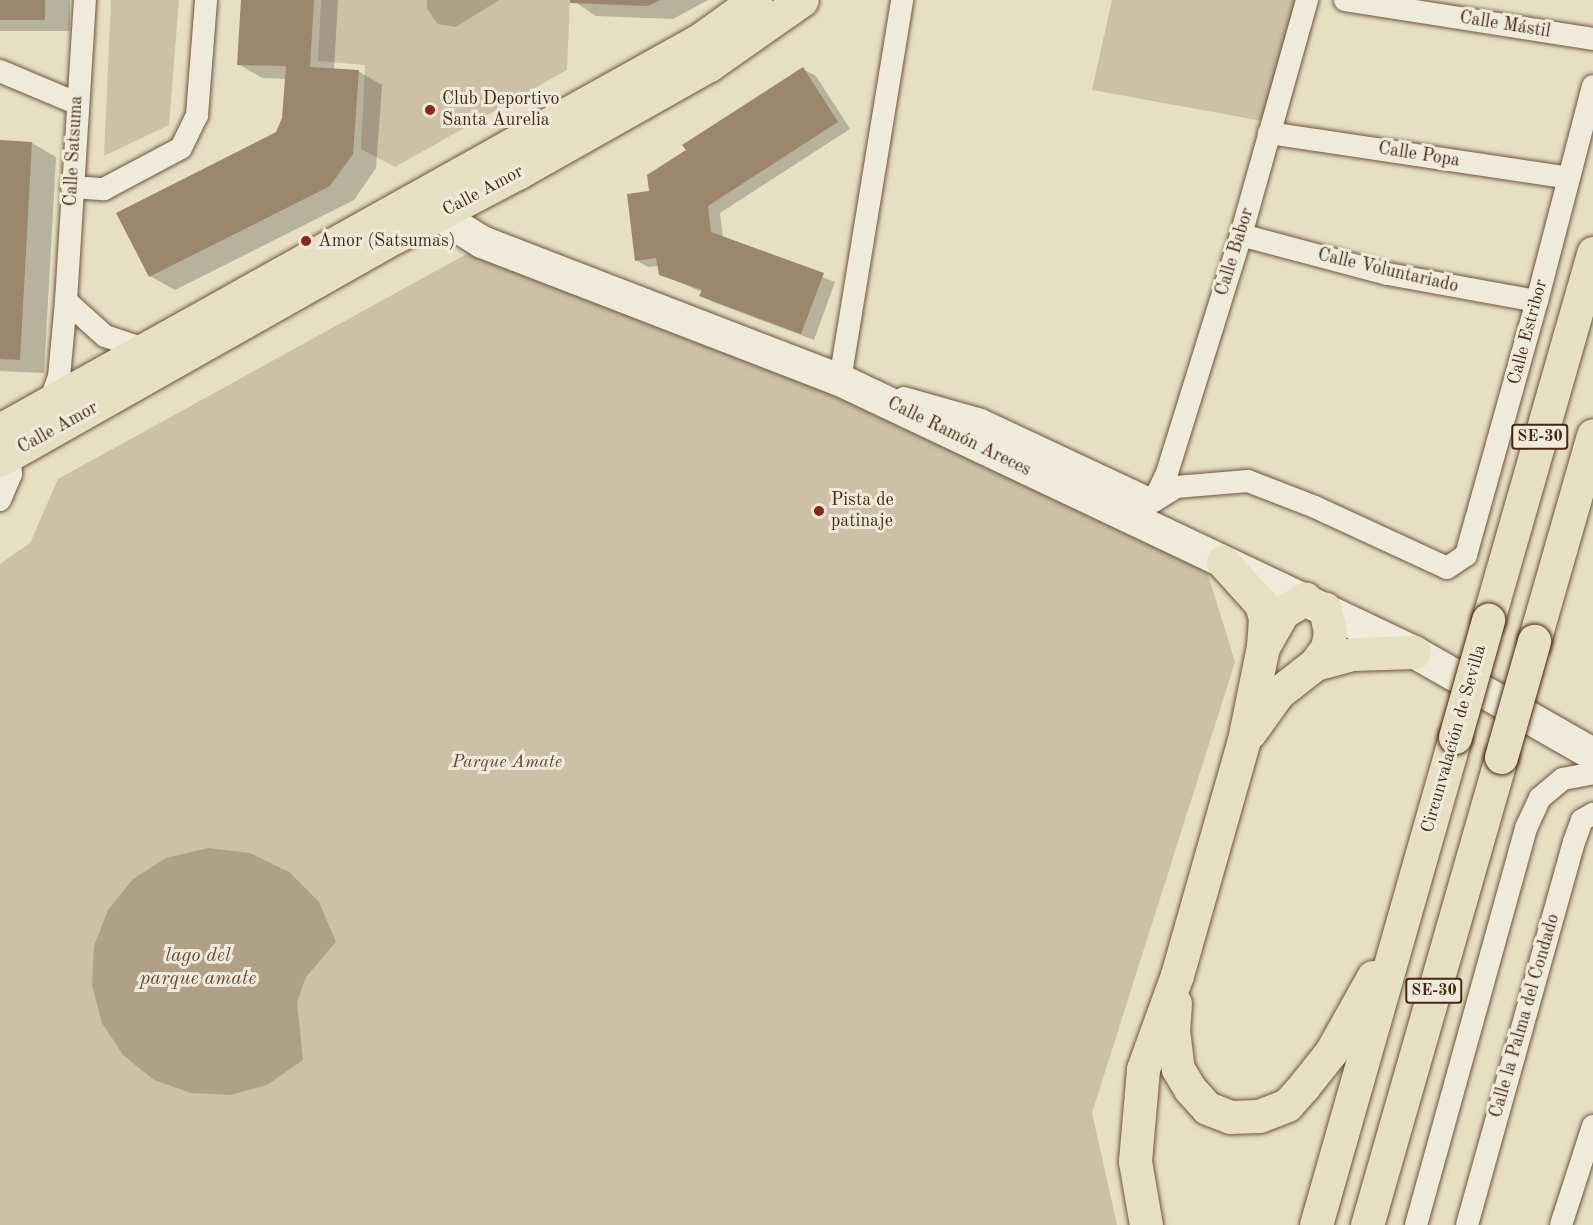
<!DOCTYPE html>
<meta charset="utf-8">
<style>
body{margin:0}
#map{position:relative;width:1593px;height:1225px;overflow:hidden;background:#e7dfc4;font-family:"Old Standard TT",serif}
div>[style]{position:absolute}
.green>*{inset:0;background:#ccc0a6}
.water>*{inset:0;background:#b0a087}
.shadow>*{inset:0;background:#0003;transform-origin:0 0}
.building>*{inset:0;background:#9a876e;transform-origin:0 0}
.roads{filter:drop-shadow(0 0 2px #6e553e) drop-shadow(0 0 2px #6e553e)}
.street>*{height:22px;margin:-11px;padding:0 11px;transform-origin:11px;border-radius:11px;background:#efead9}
.secondary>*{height:32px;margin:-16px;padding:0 16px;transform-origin:16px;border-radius:16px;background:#efead9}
.primary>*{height:33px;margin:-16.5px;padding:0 16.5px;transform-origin:16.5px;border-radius:16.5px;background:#e7dfc4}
.highway>*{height:33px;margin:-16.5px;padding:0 16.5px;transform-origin:16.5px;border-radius:16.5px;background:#e7dfc4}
.bridges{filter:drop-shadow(0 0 2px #462711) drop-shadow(0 0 2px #462711)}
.highway-bridge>*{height:33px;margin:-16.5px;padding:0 16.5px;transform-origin:16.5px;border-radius:16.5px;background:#e7dfc4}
.dots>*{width:16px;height:16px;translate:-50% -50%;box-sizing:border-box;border:3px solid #efead9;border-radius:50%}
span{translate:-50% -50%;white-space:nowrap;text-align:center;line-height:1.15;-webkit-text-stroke:6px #efead9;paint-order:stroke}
.shield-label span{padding:2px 4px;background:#efead9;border:2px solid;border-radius:4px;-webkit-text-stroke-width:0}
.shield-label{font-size:16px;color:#462711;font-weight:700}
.street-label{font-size:18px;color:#462711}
.poi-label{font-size:18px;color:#462711}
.left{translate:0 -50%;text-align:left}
.park-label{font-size:18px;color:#61462f;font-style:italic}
.water-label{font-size:20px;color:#664b34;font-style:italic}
</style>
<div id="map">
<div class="green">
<i style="clip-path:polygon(111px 0,179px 0,169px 125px,104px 156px)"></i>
<i style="clip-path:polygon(321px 0,570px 0,567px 70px,395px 167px,361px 149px,365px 65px,318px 61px)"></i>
<i style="clip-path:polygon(1112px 0,1301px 0,1268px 122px,1092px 90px)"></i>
<i style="clip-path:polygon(472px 251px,803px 381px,1207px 571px,1235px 662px,1092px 1113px,1117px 1225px,0 1225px,0 564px,30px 543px,58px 479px)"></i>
</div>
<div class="water">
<i style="clip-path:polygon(427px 0,499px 0,456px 27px,438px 24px,427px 9px)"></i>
<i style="clip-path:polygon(208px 848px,250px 853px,289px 872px,319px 902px,336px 942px,306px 977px,297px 1002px,303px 1060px,267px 1085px,230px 1095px,191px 1093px,154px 1080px,123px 1055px,102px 1023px,92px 985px,94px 946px,108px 910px,133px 879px,166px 858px)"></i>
</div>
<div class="shadow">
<i style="left:0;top:0;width:70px;height:31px"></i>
<i style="clip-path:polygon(242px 0,338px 0,334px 70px,358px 71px,382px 85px,376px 168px,354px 200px,175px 290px,150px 276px,277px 133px,284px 118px,286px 79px,262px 78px,238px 64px)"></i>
<i style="clip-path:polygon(572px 0,708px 0,673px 19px,596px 16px)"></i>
<i style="clip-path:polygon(803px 69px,816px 76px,850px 129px,720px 213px,723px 238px,835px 282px,814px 340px,713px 302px,701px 295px,702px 292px,660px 274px,659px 266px,648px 267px,636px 260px,651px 193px)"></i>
<i style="clip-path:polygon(0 142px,32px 143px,56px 157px,44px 373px,0 371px)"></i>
</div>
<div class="building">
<i style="left:0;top:0;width:45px;height:20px"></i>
<i style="clip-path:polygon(241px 0,314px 0,310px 67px,359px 70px,353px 154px,330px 186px,149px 277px,116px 213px,276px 132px,282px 118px,286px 66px,237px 65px)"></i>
<i style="clip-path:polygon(570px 0,661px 0,648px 6px,570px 3px)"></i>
<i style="clip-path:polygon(803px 67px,838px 122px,708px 206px,711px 232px,824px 273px,801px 334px,699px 296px,702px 290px,659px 275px,656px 258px,635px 261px,627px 194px,649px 191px,647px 175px,686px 150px,682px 145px)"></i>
<i style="clip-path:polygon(0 140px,32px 142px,20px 360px,0 359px)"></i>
</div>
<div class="roads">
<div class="street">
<i style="left:1345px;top:0;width:251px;rotate:8.9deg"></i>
<i style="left:0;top:71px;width:82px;rotate:22.8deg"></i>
<i style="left:1269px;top:133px;width:303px;rotate:8.5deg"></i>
<i style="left:72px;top:187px;width:32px;rotate:4deg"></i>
<i style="left:104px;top:189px;width:87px;rotate:-28deg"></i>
<i style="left:181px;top:148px;width:37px;rotate:-64deg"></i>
<i style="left:197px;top:115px;width:115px;rotate:-85.5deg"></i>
<i style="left:1241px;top:235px;width:152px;rotate:14.9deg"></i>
<i style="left:1388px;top:274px;width:151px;rotate:10.3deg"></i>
<i style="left:66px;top:301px;width:52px;rotate:41.9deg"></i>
<i style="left:105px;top:336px;width:41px;rotate:18.4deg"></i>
<i style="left:852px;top:383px;width:12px;rotate:-166deg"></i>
<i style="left:840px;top:380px;width:385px;rotate:-80.7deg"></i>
<i style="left:904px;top:398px;width:80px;rotate:15.9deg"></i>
<i style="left:981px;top:420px;width:191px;rotate:25.1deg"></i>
<i style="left:1154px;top:501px;width:26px;rotate:-32deg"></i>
<i style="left:1176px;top:487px;width:72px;rotate:-4.8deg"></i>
<i style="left:1248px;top:481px;width:72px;rotate:21.2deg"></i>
<i style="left:1315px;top:507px;width:145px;rotate:24.8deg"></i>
<i style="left:1447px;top:568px;width:23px;rotate:-34deg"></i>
<i style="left:1466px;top:555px;width:264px;rotate:-74.4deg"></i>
<i style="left:1537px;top:301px;width:222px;rotate:-75.4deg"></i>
<i style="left:48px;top:407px;width:32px;rotate:-70deg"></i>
<i style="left:59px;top:377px;width:76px;rotate:-84.7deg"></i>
<i style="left:66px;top:301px;width:302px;rotate:-86.4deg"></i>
<i style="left:0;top:500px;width:28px;rotate:-67deg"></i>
<i style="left:11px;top:474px;width:18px;rotate:-96deg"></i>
<i style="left:9px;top:456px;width:12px;rotate:-138deg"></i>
<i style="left:1154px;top:500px;width:30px;rotate:-64deg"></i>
<i style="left:1167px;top:473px;width:249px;rotate:-72.7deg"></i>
<i style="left:1241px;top:235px;width:244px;rotate:-74.3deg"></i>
<i style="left:1416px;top:1225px;width:412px;rotate:-74.5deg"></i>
<i style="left:1526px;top:828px;width:33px;rotate:-65deg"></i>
<i style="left:1540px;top:798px;width:30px;rotate:-40deg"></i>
<i style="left:1563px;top:779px;width:31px;rotate:-11deg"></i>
<i style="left:1467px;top:1225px;width:398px;rotate:-74.4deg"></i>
<i style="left:1574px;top:842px;width:23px;rotate:-70deg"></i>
<i style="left:1582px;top:820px;width:13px;rotate:-29deg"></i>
<i style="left:1561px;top:1225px;width:104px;rotate:-72.1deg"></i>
</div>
<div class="secondary">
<i style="left:426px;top:194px;width:25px;rotate:58deg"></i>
<i style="left:439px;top:215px;width:51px;rotate:32.1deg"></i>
<i style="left:482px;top:242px;width:384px;rotate:21.1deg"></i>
<i style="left:840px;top:380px;width:635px;rotate:25.35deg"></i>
<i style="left:1414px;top:652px;width:206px;rotate:29.7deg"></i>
</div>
<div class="primary">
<i style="left:0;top:430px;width:803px;rotate:-29.15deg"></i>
<i style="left:701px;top:39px;width:67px;rotate:-35.8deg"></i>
<i style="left:0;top:460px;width:451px;rotate:-29.5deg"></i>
<i style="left:393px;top:238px;width:142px;rotate:-27.6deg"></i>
<i style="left:519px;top:172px;width:218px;rotate:-29.4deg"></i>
<i style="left:709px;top:65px;width:113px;rotate:-35deg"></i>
</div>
<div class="highway">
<i style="left:1488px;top:620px;width:382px;rotate:-74deg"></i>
<i style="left:1534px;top:641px;width:214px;rotate:-74deg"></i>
<i style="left:1263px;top:647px;width:40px;rotate:-60.3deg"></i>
<i style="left:1283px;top:612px;width:26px;rotate:-31deg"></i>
<i style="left:1315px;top:664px;width:20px;rotate:-53deg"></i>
<i style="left:1327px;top:648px;width:16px;rotate:-79deg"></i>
<i style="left:1330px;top:632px;width:24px;rotate:-102deg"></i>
<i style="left:1250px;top:732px;width:48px;rotate:-54.3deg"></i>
<i style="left:1278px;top:693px;width:47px;rotate:-38.1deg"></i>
<i style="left:1315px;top:664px;width:39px;rotate:-15deg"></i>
<i style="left:1353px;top:654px;width:61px;rotate:-1.9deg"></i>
<i style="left:1175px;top:1003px;width:27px;rotate:94deg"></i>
<i style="left:1173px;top:1030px;width:39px;rotate:83deg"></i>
<i style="left:1178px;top:1069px;width:23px;rotate:59deg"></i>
<i style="left:1190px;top:1089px;width:25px;rotate:48deg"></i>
<i style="left:1207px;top:1108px;width:25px;rotate:21deg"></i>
<i style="left:1230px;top:1117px;width:29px;rotate:-2deg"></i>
<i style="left:1259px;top:1116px;width:30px;rotate:-21deg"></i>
<i style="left:1287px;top:1105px;width:25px;rotate:-48deg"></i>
<i style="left:1304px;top:1086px;width:43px;rotate:-51.5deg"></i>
<i style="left:1331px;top:1052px;width:86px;rotate:-60.8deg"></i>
<i style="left:1146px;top:1225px;width:65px;rotate:-99.8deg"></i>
<i style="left:1135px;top:1161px;width:92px;rotate:-85deg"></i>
<i style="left:1143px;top:1069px;width:100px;rotate:-70.1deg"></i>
<i style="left:1177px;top:975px;width:244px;rotate:-74.1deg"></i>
<i style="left:1244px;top:740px;width:95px;rotate:-78.5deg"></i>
<i style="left:1263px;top:647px;width:29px;rotate:-86deg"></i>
<i style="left:1265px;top:618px;width:15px;rotate:-106deg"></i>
<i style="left:1261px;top:604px;width:57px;rotate:-132.1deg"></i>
<i style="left:1316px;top:1225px;width:507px;rotate:-74.1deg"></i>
<i style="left:1367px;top:1225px;width:487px;rotate:-74deg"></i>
</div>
</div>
<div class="bridges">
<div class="highway-bridge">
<i style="left:1455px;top:737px;width:122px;rotate:-74.2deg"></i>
<i style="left:1501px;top:757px;width:121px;rotate:-74.1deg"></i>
</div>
</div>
<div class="dots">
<i style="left:430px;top:110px;background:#8f2418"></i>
<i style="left:306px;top:241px;background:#8f2418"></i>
<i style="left:819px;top:511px;background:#8f2418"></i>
</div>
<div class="shield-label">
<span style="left:1540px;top:437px">SE-30</span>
<span style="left:1434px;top:991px">SE-30</span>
</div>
<div class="street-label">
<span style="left:1505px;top:25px;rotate:9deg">Calle Mástil</span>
<span style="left:74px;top:151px;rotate:-87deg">Calle Satsuma</span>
<span style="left:1419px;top:155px;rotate:9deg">Calle Popa</span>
<span style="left:483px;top:191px;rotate:-28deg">Calle Amor</span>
<span style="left:1235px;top:252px;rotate:-73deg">Calle Babor</span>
<span style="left:1388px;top:271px;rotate:13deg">Calle Voluntariado</span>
<span style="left:1528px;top:332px;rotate:-75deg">Calle Estribor</span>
<span style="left:58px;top:428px;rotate:-29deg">Calle Amor</span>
<span style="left:959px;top:437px;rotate:26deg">Calle Ramón Areces</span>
<span style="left:1454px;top:739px;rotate:-74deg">Circunvalación de Sevilla</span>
<span style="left:1525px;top:1016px;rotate:-74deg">Calle la Palma del Condado</span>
</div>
<div class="poi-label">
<span class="left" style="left:442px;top:110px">Club Deportivo<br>Santa Aurelia</span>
<span class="left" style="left:318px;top:241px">Amor (Satsumas)</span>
<span class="left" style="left:831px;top:511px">Pista de<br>patinaje</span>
</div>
<div class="park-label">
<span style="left:507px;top:762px">Parque Amate</span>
</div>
<div class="water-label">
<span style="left:198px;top:968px">lago del<br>parque amate</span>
</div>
</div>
